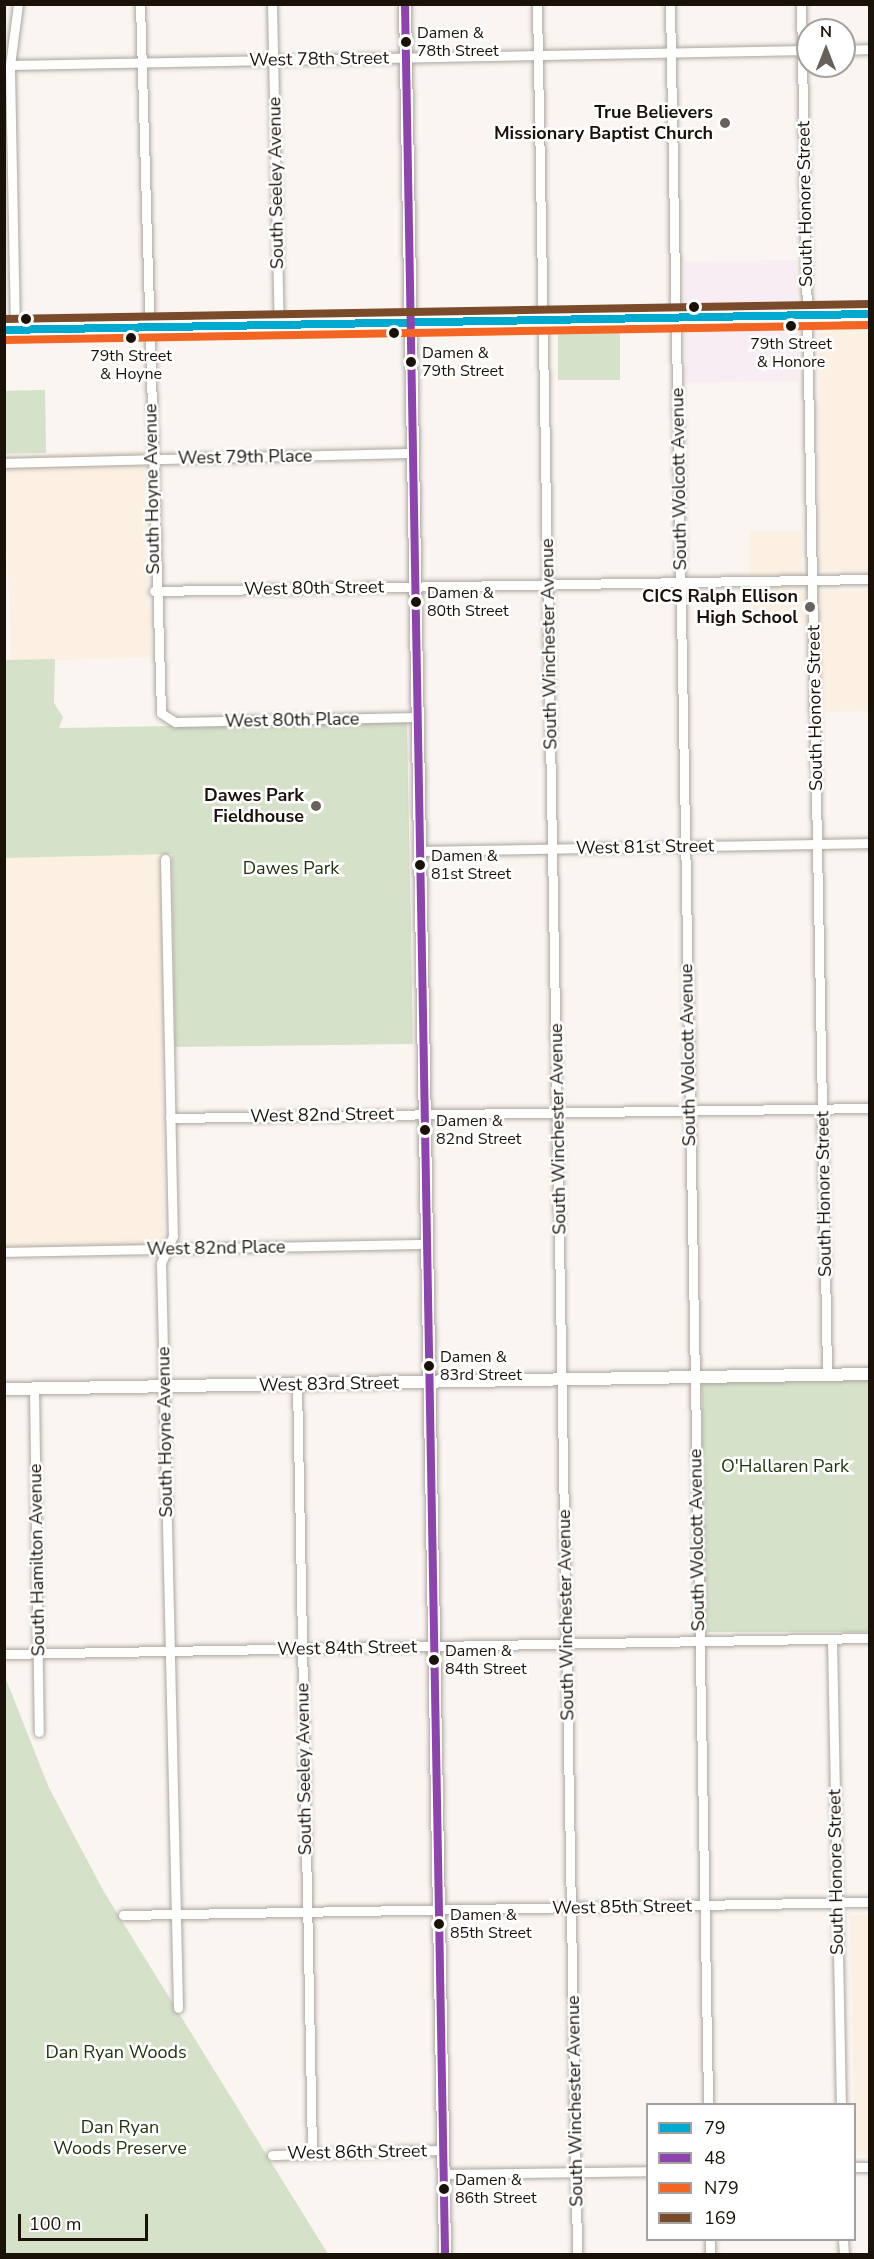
<!DOCTYPE html>
<style>
body{margin:0}
#map{position:relative;width:874px;height:2259px;overflow:hidden;background:#faf5f0;font-family:"Nunito Sans",sans-serif}
div>[style]{position:absolute}
.commercial>*{inset:0;background:#f9edf4;transform-origin:0 0}
.built>*{inset:0;background:#fbf0e2;transform-origin:0 0}
.green>*{inset:0;background:#d6e1c9;transform-origin:0 0}
.roads{filter:drop-shadow(0 0 2px #aca6a0) drop-shadow(0 0 2px #aca6a0)}
.minor>*{height:9px;margin:-4.5px;padding:0 4.5px;transform-origin:4.5px;border-radius:4.5px;background:#fefefd}
.tertiary>*{height:12px;margin:-6px;padding:0 6px;transform-origin:6px;border-radius:6px;background:#fefefd}
.secondary>*{height:14px;margin:-7px;padding:0 7px;transform-origin:7px;border-radius:7px;background:#fefefd}
.bus-1>*{height:8px;margin:-4px;padding:0 4px;transform-origin:4px;border-radius:4px;background:#00a9ce}
.bus-2>*{height:8px;margin:-4px;padding:0 4px;transform-origin:4px;border-radius:4px;background:#8e44ad}
.bus-3>*{height:8px;margin:-4px;padding:0 4px;transform-origin:4px;border-radius:4px;background:#f26522}
.bus-4>*{height:8px;margin:-4px;padding:0 4px;transform-origin:4px;border-radius:4px;background:#7a4b2a}
.dots>*{width:16px;height:16px;translate:-50% -50%;box-sizing:border-box;border:3px solid #fff;border-radius:50%}
span{translate:-50% -50%;white-space:nowrap;text-align:center;line-height:1.15;-webkit-text-stroke:5px #fff;paint-order:stroke}
.bus-label{font-size:16px;color:#1a1209}
.left{translate:0 -50%;text-align:left}
.street-label{font-size:18px;color:#1a1209}
.poi-label{font-size:18px;color:#1a1209;font-weight:700}
.right{translate:-100% -50%;text-align:right}
.park-label{font-size:18px;color:#20340e}
.frame{position:absolute;inset:0;border:6px solid #1a1209;pointer-events:none}
.legend{position:absolute;left:646px;top:2103px;width:210px;height:138px;box-sizing:border-box;background:#fff;border:2px solid #a3a09d;margin:0;padding:8px 10px;list-style:none;font-size:18px;color:#1a1209}
.legend li{display:flex;align-items:center;gap:12px;height:30px}
.legend b{width:30px;border:2px solid #a3a09d}
.north{position:absolute;left:796px;top:18px;width:60px;height:60px;box-sizing:border-box;background:#fff;border:2px solid #a3a09d;border-radius:50%;rotate:0deg;font-size:16px;font-weight:700;line-height:24px;text-align:center;color:#1a1209}
.north::after{content:'';display:block;margin:auto;width:21px;height:27px;background:#68615a;clip-path:polygon(50% 0,100% 100%,50% 72%,0 100%)}
.scale{position:absolute;left:18px;top:2214px;width:130px;height:27px;box-sizing:border-box;border:3px solid #1a1209;border-top:0;padding-left:8px;font-size:18px;line-height:21px;white-space:nowrap;color:#1a1209;-webkit-text-stroke:4px #fff;paint-order:stroke}
</style>
<div id="map">
<div class="commercial">
<i style="left:796px;top:260px;width:121px;height:112px;rotate:89deg"></i>
</div>
<div class="built">
<i style="left:869px;top:326px;width:244px;height:50px;rotate:90deg"></i>
<i style="left:143px;top:451px;width:206px;height:139px;rotate:88deg"></i>
<i style="clip-path:polygon(750px 531px,802px 531px,802px 591px,869px 591px,869px 711px,821px 712px,820px 623px,751px 624px)"></i>
<i style="clip-path:polygon(172px 854px,175px 1047px,162px 1047px,164px 1248px,5px 1251px,4px 858px)"></i>
<i style="clip-path:polygon(850px 1915px,869px 1915px,869px 2154px,855px 2155px)"></i>
</div>
<div class="green">
<i style="left:558px;top:333px;width:62px;height:47px"></i>
<i style="left:45px;top:390px;width:63px;height:40px;rotate:89deg"></i>
<i style="clip-path:polygon(55px 659px,54px 703px,63px 717px,59px 728px,407px 722px,413px 1044px,175px 1047px,172px 854px,5px 858px,4px 660px)"></i>
<i style="left:869px;top:1379px;width:253px;height:167px;rotate:90deg"></i>
<i style="clip-path:polygon(4px 1674px,49px 1788px,104px 1892px,328px 2254px,5px 2254px)"></i>
</div>
<div class="roads">
<div class="minor">
<i style="left:140px;top:4px;width:709px;rotate:88.3deg"></i>
<i style="left:161px;top:713px;width:17px;rotate:33deg"></i>
<i style="left:175px;top:722px;width:243px;rotate:-1.2deg"></i>
<i style="left:272px;top:4px;width:321px;rotate:88.8deg"></i>
<i style="left:537px;top:4px;width:2250px;rotate:88.98deg"></i>
<i style="left:670px;top:4px;width:2100px;rotate:88.96deg"></i>
<i style="left:801px;top:4px;width:1371px;rotate:88.91deg"></i>
<i style="left:844px;top:50px;width:26px;rotate:-2deg"></i>
<i style="left:10px;top:65px;width:798px;rotate:-1.08deg"></i>
<i style="left:15px;top:330px;width:265px;rotate:-91.1deg"></i>
<i style="left:10px;top:65px;width:62px;rotate:-82.5deg"></i>
<i style="left:4px;top:463px;width:410px;rotate:-1.4deg"></i>
<i style="left:154px;top:591px;width:716px;rotate:-0.96deg"></i>
<i style="left:421px;top:851px;width:449px;rotate:-1deg"></i>
<i style="left:165px;top:859px;width:377px;rotate:88.8deg"></i>
<i style="left:173px;top:1236px;width:30px;rotate:114deg"></i>
<i style="left:161px;top:1263px;width:745px;rotate:88.69deg"></i>
<i style="left:170px;top:1118px;width:700px;rotate:-0.82deg"></i>
<i style="left:4px;top:1252px;width:424px;rotate:-1.1deg"></i>
<i style="left:297px;top:1384px;width:769px;rotate:88.88deg"></i>
<i style="left:34px;top:1389px;width:343px;rotate:89.2deg"></i>
<i style="left:832px;top:1639px;width:465px;rotate:88.9deg"></i>
<i style="left:4px;top:1654px;width:866px;rotate:-1.06deg"></i>
<i style="left:123px;top:1915px;width:747px;rotate:-1deg"></i>
<i style="left:272px;top:2155px;width:171px;rotate:-1.7deg"></i>
<i style="left:854px;top:2167px;width:16px"></i>
<i style="left:443px;top:2174px;width:205px;rotate:-0.8deg"></i>
<i style="left:710px;top:2240px;width:14px;rotate:90deg"></i>
<i style="left:843px;top:2240px;width:14px;rotate:86deg"></i>
</div>
<div class="tertiary">
<i style="left:405px;top:4px;width:2250px;rotate:88.98deg"></i>
<i style="left:4px;top:1389px;width:866px;rotate:-0.99deg"></i>
</div>
<div class="secondary">
<i style="left:4px;top:330px;width:866px;rotate:-1.06deg"></i>
</div>
</div>
<div class="bus-1">
<i style="left:4px;top:330px;width:866px;rotate:-1.06deg"></i>
</div>
<div class="bus-2">
<i style="left:405px;top:4px;width:2250px;rotate:88.98deg"></i>
</div>
<div class="bus-3">
<i style="left:4px;top:340px;width:866px;rotate:-0.99deg"></i>
</div>
<div class="bus-4">
<i style="left:4px;top:319px;width:866px;rotate:-0.99deg"></i>
</div>
<div class="dots">
<i style="left:406px;top:42px;background:#1a1209"></i>
<i style="left:725px;top:123px;background:#68615a"></i>
<i style="left:694px;top:307px;background:#1a1209"></i>
<i style="left:26px;top:319px;background:#1a1209"></i>
<i style="left:791px;top:326px;background:#1a1209"></i>
<i style="left:394px;top:333px;background:#1a1209"></i>
<i style="left:131px;top:338px;background:#1a1209"></i>
<i style="left:411px;top:362px;background:#1a1209"></i>
<i style="left:416px;top:602px;background:#1a1209"></i>
<i style="left:810px;top:607px;background:#68615a"></i>
<i style="left:316px;top:806px;background:#68615a"></i>
<i style="left:420px;top:865px;background:#1a1209"></i>
<i style="left:425px;top:1130px;background:#1a1209"></i>
<i style="left:429px;top:1366px;background:#1a1209"></i>
<i style="left:434px;top:1660px;background:#1a1209"></i>
<i style="left:439px;top:1924px;background:#1a1209"></i>
<i style="left:444px;top:2189px;background:#1a1209"></i>
</div>
<div class="bus-label">
<span class="left" style="left:417px;top:42px">Damen &amp;<br>78th Street</span>
<span style="left:791px;top:353px">79th Street<br>&amp; Honore</span>
<span class="left" style="left:422px;top:362px">Damen &amp;<br>79th Street</span>
<span style="left:131px;top:365px">79th Street<br>&amp; Hoyne</span>
<span class="left" style="left:427px;top:602px">Damen &amp;<br>80th Street</span>
<span class="left" style="left:431px;top:865px">Damen &amp;<br>81st Street</span>
<span class="left" style="left:436px;top:1130px">Damen &amp;<br>82nd Street</span>
<span class="left" style="left:440px;top:1366px">Damen &amp;<br>83rd Street</span>
<span class="left" style="left:445px;top:1660px">Damen &amp;<br>84th Street</span>
<span class="left" style="left:450px;top:1924px">Damen &amp;<br>85th Street</span>
<span class="left" style="left:455px;top:2189px">Damen &amp;<br>86th Street</span>
</div>
<div class="street-label">
<span style="left:319px;top:59px;rotate:-1deg">West 78th Street</span>
<span style="left:276px;top:183px;rotate:-91deg">South Seeley Avenue</span>
<span style="left:805px;top:204px;rotate:-91deg">South Honore Street</span>
<span style="left:245px;top:457px;rotate:-1deg">West 79th Place</span>
<span style="left:679px;top:479px;rotate:-91deg">South Wolcott Avenue</span>
<span style="left:152px;top:489px;rotate:-91deg">South Hoyne Avenue</span>
<span style="left:314px;top:588px;rotate:-1deg">West 80th Street</span>
<span style="left:549px;top:644px;rotate:-91deg">South Winchester Avenue</span>
<span style="left:815px;top:708px;rotate:-91deg">South Honore Street</span>
<span style="left:292px;top:720px;rotate:-1deg">West 80th Place</span>
<span style="left:645px;top:847px;rotate:-1deg">West 81st Street</span>
<span style="left:688px;top:1055px;rotate:-91deg">South Wolcott Avenue</span>
<span style="left:322px;top:1115px;rotate:-1deg">West 82nd Street</span>
<span style="left:558px;top:1129px;rotate:-91deg">South Winchester Avenue</span>
<span style="left:824px;top:1194px;rotate:-91deg">South Honore Street</span>
<span style="left:216px;top:1248px;rotate:-1deg">West 82nd Place</span>
<span style="left:329px;top:1384px;rotate:-1deg">West 83rd Street</span>
<span style="left:165px;top:1432px;rotate:-91deg">South Hoyne Avenue</span>
<span style="left:697px;top:1540px;rotate:-91deg">South Wolcott Avenue</span>
<span style="left:37px;top:1560px;rotate:-91deg">South Hamilton Avenue</span>
<span style="left:566px;top:1615px;rotate:-91deg">South Winchester Avenue</span>
<span style="left:347px;top:1648px;rotate:-1deg">West 84th Street</span>
<span style="left:304px;top:1769px;rotate:-91deg">South Seeley Avenue</span>
<span style="left:836px;top:1872px;rotate:-91deg">South Honore Street</span>
<span style="left:622px;top:1907px;rotate:-1deg">West 85th Street</span>
<span style="left:575px;top:2101px;rotate:-91deg">South Winchester Avenue</span>
<span style="left:357px;top:2152px;rotate:-1deg">West 86th Street</span>
</div>
<div class="poi-label">
<span class="right" style="left:713px;top:123px">True Believers<br>Missionary Baptist Church</span>
<span class="right" style="left:798px;top:607px">CICS Ralph Ellison<br>High School</span>
<span class="right" style="left:304px;top:806px">Dawes Park<br>Fieldhouse</span>
</div>
<div class="park-label">
<span style="left:291px;top:868px">Dawes Park</span>
<span style="left:785px;top:1466px">O'Hallaren Park</span>
<span style="left:116px;top:2052px">Dan Ryan Woods</span>
<span style="left:120px;top:2138px">Dan Ryan<br>Woods Preserve</span>
</div>
<div class="frame"></div>
<ul class="legend">
<li><b style="height:8px;background:#00a9ce"></b>79</li>
<li><b style="height:8px;background:#8e44ad"></b>48</li>
<li><b style="height:8px;background:#f26522"></b>N79</li>
<li><b style="height:8px;background:#7a4b2a"></b>169</li>
</ul>
<div class="north">N</div>
<div class="scale">100 m</div>
</div>
